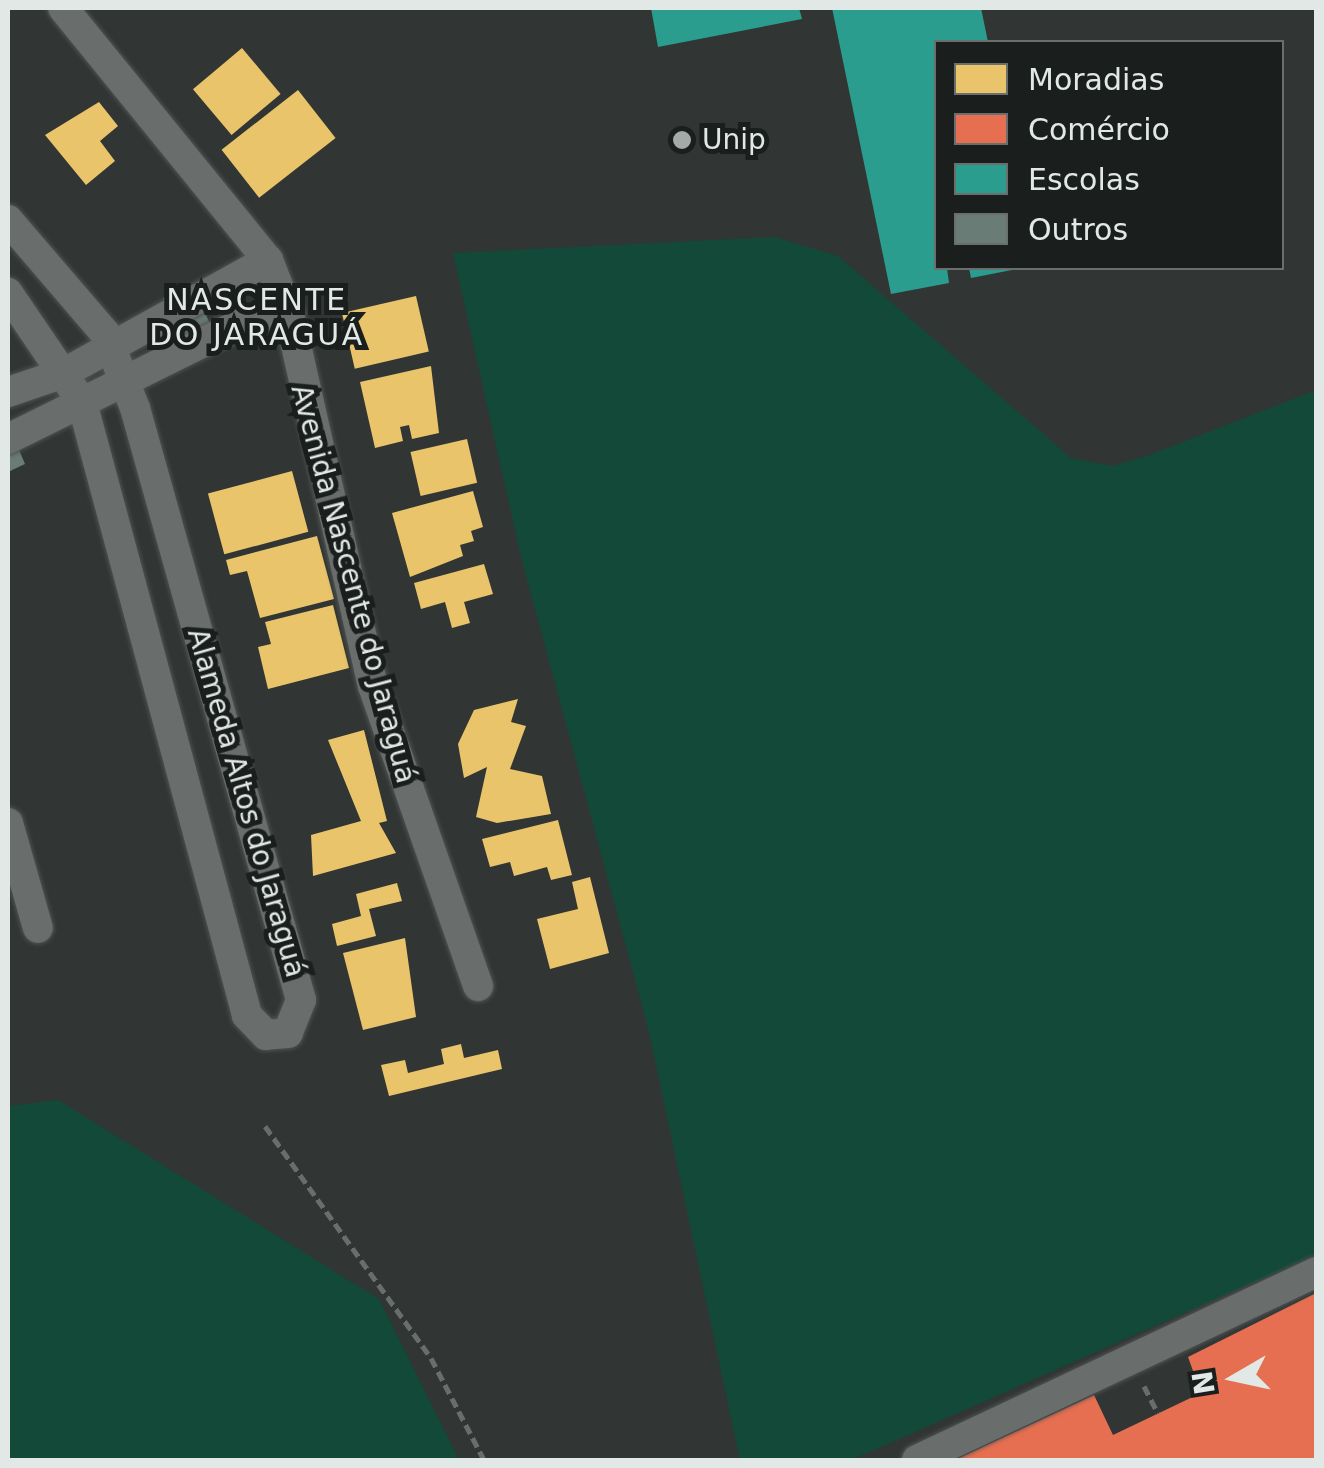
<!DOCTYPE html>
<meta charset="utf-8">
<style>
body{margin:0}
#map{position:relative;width:1324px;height:1468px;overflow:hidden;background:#313634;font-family:"DejaVu Sans",sans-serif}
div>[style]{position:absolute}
.green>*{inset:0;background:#124939}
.homes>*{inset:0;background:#e9c46a;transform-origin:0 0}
.shops>*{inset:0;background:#e76f51}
.schools>*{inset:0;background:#2a9d8f}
.building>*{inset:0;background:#697c75;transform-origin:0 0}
.path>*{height:5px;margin-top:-2.5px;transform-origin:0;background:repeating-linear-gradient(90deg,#696d6b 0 10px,transparent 0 15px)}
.roads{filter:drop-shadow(0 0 2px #4e5251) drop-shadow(0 0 2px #4e5251)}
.minor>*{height:30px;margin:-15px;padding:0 15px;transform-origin:15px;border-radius:15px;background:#696d6b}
.dots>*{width:28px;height:28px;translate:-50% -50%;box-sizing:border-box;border:5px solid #1a1e1d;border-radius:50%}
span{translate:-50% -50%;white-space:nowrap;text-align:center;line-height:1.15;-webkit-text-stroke:10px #1a1e1d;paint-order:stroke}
.poi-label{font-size:28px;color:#e2e8e6}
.left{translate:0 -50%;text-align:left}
.street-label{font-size:28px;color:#e2e8e6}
.neighbourhood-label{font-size:30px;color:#e2e8e6;letter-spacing:2.5px}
.frame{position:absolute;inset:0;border:10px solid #e2e8e6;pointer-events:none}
.legend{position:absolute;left:934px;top:40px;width:350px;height:230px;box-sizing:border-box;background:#1a1e1d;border:2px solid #6a6f6d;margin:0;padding:12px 18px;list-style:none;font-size:30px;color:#e2e8e6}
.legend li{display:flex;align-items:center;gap:20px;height:50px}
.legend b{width:50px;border:2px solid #6a6f6d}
.north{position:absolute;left:1184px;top:1328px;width:100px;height:100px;-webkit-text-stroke:8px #1a1e1d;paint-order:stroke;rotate:261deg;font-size:28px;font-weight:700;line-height:40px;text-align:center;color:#e2e8e6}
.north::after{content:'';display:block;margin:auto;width:35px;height:45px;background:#e2e8e6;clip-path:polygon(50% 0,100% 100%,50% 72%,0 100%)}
</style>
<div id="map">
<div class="green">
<i style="clip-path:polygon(775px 237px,838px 256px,1071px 458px,1112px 466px,1147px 456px,1316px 390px,1316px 1255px,851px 1460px,740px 1460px,648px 1028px,521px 557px,453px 253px)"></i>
<i style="clip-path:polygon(58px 1100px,379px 1299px,459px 1460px,8px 1460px,8px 1106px)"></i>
</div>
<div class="homes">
<i style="left:242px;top:48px;width:60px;height:64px;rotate:50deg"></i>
<i style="left:298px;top:90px;width:61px;height:97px;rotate:52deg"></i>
<i style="clip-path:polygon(99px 102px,118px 126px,100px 141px,115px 161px,86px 185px,45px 135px)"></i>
<i style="left:416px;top:296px;width:57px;height:76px;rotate:77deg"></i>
<i style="clip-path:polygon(431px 366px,439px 433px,412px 439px,409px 425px,400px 427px,403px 441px,375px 448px,360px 382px)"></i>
<i style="left:467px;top:439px;width:45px;height:58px;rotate:77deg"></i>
<i style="left:292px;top:471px;width:63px;height:87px;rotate:75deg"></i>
<i style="clip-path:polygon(473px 491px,483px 527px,471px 531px,474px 541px,460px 545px,463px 556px,410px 577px,392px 513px)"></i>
<i style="clip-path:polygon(317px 536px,334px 599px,260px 618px,247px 571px,230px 575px,226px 560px)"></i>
<i style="clip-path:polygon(484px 564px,493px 594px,464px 602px,470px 623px,452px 628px,445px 602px,421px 609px,414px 583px)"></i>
<i style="clip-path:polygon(333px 605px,349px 668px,268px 689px,258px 647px,271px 644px,265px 622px)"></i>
<i style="clip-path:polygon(518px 699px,511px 722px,526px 726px,510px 769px,542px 776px,551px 814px,497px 823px,476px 817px,487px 767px,464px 778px,458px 744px,474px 710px)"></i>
<i style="clip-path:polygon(364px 730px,387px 821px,379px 823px,396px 853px,313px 876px,311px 835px,361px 821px,328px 740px)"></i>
<i style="clip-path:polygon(558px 820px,572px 875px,551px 880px,547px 867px,514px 876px,510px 862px,490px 867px,482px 839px)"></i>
<i style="clip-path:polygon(590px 877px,609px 953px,550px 969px,537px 919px,578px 909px,572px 882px)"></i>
<i style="clip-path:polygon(397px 883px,402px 901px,369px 909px,376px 936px,337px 946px,332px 924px,361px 916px,356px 894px)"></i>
<i style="clip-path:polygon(405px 938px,416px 1017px,363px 1030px,343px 953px)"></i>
<i style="clip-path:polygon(461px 1044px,464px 1058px,498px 1050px,502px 1069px,389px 1096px,381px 1065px,405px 1060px,408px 1073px,444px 1064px,441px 1049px)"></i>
</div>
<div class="shops">
<i style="clip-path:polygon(1316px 1293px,1316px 1460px,955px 1460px,1094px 1395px,1113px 1435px,1201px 1393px,1188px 1357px)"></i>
</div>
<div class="schools">
<i style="clip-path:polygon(651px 8px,799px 8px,802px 19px,658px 47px)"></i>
<i style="clip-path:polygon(832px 8px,981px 8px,988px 42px,936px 42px,936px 268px,947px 268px,949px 283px,891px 294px)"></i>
<i style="clip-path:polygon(969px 268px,1017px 268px,1017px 269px,971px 278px)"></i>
</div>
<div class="building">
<i style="left:192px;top:285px;width:65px;height:32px;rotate:65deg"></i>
<i style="clip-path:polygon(8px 424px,25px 464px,8px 472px)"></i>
</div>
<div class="path">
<i style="left:265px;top:1126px;width:285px;rotate:54.4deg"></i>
<i style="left:431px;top:1358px;width:115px;rotate:62.5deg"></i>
<i style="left:1144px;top:1386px;width:31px;rotate:63deg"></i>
</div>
<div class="roads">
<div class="minor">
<i style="left:63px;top:8px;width:325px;rotate:50.9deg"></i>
<i style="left:268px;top:260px;width:58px;rotate:68.7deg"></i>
<i style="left:289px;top:314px;width:381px;rotate:77.3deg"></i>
<i style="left:373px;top:686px;width:318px;rotate:70.7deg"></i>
<i style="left:8px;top:220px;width:149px;rotate:49.4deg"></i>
<i style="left:105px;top:333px;width:81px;rotate:68.2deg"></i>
<i style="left:135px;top:408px;width:615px;rotate:74.34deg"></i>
<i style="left:301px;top:1000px;width:35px;rotate:112deg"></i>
<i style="left:288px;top:1033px;width:22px;rotate:175deg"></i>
<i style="left:266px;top:1035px;width:28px;rotate:-134deg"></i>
<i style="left:247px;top:1015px;width:635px;rotate:-105.07deg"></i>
<i style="left:82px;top:402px;width:132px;rotate:-124.2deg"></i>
<i style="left:8px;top:392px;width:59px;rotate:-18.7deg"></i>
<i style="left:64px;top:373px;width:233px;rotate:-29deg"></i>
<i style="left:8px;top:439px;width:259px;rotate:-26.4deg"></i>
<i style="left:240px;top:324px;width:50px;rotate:-11.5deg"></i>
<i style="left:8px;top:823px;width:109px;rotate:74.1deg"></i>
<i style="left:917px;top:1460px;width:441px;rotate:-25.2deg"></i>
</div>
</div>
<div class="dots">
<i style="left:682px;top:140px;background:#a4aaa8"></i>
</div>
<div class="poi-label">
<span class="left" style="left:702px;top:140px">Unip</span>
</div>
<div class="street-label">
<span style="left:353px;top:584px;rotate:75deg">Avenida Nascente do Jaraguá</span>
<span style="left:246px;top:803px;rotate:74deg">Alameda Altos do Jaraguá</span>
</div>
<div class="neighbourhood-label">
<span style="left:257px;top:317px">NASCENTE<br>DO JARAGUÁ</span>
</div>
<div class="frame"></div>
<ul class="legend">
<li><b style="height:28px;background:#e9c46a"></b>Moradias</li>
<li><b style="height:28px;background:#e76f51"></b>Comércio</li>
<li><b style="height:28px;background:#2a9d8f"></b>Escolas</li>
<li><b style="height:28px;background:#697c75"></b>Outros</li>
</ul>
<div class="north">N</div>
</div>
